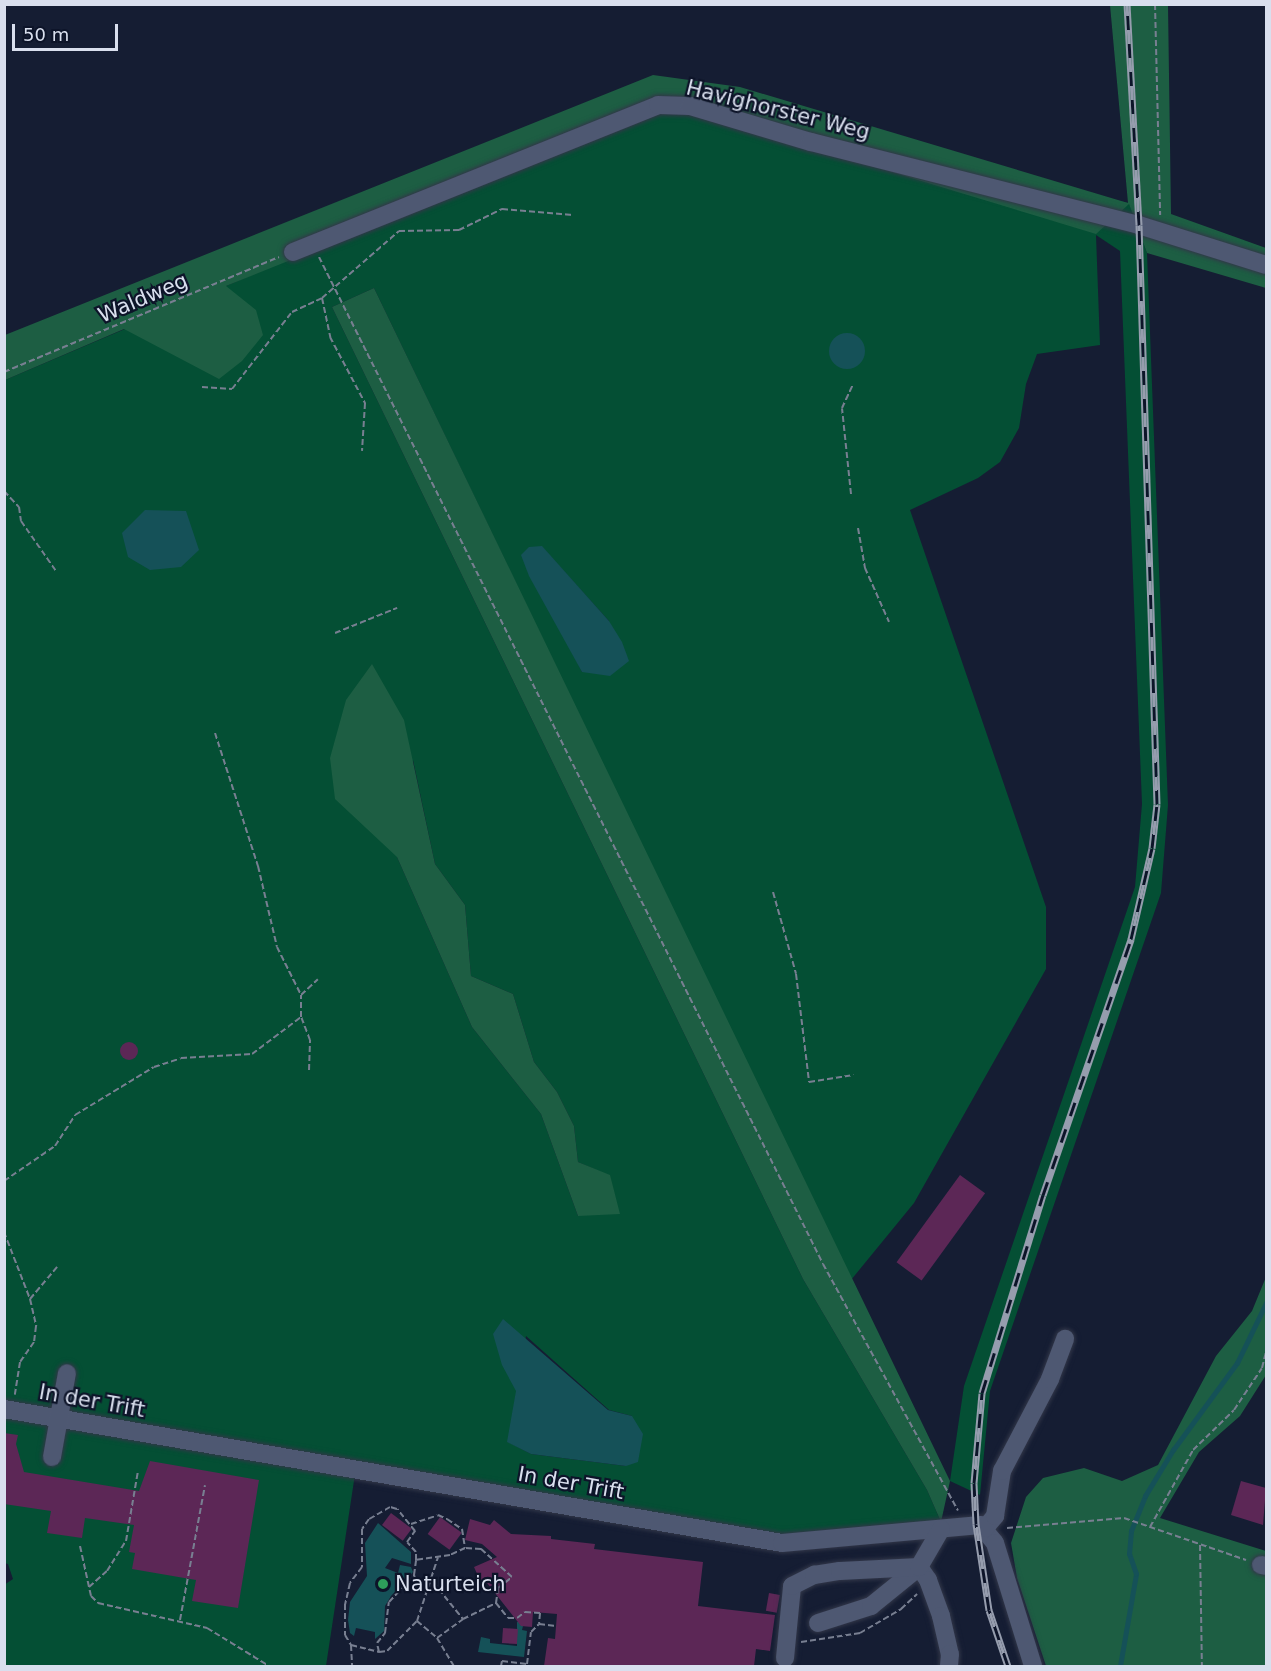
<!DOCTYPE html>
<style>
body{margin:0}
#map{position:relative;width:1271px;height:1671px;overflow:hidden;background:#151d33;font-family:"DejaVu Sans",sans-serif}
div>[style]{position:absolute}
.green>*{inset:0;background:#044f34}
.forest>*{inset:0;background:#1d5e43}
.water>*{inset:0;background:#155158}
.round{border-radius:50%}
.stream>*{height:4.5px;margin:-2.25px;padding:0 2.25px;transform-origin:2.25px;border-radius:2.25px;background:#155158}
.building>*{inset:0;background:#5c2756;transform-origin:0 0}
.path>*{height:2px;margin-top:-1px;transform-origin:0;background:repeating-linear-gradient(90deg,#787f91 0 6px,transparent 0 9px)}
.roads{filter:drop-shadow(0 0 2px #323749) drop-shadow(0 0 2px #323749)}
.minor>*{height:18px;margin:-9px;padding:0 9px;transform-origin:9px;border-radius:9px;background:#4e5872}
.rail>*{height:7px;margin-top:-3.5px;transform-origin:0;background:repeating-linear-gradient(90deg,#0d1429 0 14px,#969dae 0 28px);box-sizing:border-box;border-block:2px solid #969dae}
.dots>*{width:16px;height:16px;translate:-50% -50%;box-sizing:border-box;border:3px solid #0d1429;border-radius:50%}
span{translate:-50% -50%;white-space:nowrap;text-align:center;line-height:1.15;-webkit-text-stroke:4.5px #0d1429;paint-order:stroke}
.street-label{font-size:21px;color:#d9dfee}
.poi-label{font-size:21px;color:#d9dfee}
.left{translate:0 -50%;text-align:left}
.frame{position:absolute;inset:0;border:6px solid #d9dfee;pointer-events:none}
.scale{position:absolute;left:12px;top:24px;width:106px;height:27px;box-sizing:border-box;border:3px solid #d9dfee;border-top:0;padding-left:8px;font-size:18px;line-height:21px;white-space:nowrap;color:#d9dfee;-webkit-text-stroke:4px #0d1429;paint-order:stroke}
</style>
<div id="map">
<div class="green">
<i style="clip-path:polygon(evenodd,689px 111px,1129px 203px,1147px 253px,1168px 805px,1161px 893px,990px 1391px,980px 1495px,950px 1481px,964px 1386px,1135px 887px,1142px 804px,1120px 251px,1096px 235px,1100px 345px,1037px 354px,1026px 384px,1019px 428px,1000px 462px,978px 478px,910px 510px,1046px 907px,1046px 969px,914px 1203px,851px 1280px,374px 288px,332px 307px,803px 1279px,927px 1490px,941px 1522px,782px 1535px,357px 1461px,326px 1666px,5px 1666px,4px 1585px,13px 1579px,8px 1564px,4px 1563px,5px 380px,306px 252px,652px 114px,689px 111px,542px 547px,609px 621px,582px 672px,562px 630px,542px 547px,689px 111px,413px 760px,435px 864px,465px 905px,471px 976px,513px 994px,534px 1062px,557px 1092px,574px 1126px,578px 1162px,610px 1176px,578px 1216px,541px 1114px,472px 1027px,397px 857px,413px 760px,689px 111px,526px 1336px,609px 1410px,632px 1416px,626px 1466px,531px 1454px,508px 1442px,526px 1336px)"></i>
</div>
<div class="forest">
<i style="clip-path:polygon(1110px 5px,1168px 5px,1171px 214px,1266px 248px,1266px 288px,1147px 253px,1129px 204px,1096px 234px,690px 111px,653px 114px,226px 286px,256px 310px,263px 335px,242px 361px,219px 379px,124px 329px,5px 380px,5px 335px,653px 75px,740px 87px,1128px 203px)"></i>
<i style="clip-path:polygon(374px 288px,950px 1481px,941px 1522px,927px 1490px,803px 1279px,332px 307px)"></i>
<i style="clip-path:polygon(372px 664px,404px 720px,435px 864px,465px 905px,471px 976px,513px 994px,534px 1062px,557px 1092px,574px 1126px,578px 1162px,610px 1175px,620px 1214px,578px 1216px,541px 1114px,472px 1027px,397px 857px,335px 799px,330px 758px,346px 700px)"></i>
<i style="clip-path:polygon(1266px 1277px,1266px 1375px,1240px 1416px,1199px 1452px,1160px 1518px,1266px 1551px,1266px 1666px,1046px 1666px,1017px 1578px,1011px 1543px,1026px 1497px,1043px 1478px,1084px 1468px,1122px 1481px,1158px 1465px,1216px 1356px,1252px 1311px)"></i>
</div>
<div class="water">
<i class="round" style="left:829px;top:333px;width:36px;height:36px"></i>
<i style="clip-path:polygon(145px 510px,186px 511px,199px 550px,181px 567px,150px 570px,128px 557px,122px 533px)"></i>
<i style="clip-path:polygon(542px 546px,609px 621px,622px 642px,629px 661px,610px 676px,582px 672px,529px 576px,521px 555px,529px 547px)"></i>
<i style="clip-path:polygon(503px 1319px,608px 1410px,632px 1416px,643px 1434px,638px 1462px,626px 1466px,531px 1454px,507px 1442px,516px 1391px,502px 1365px,493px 1334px)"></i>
<i style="clip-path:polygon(378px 1523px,411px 1552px,411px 1564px,392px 1558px,385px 1568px,398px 1573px,400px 1565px,411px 1567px,413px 1572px,391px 1596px,385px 1606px,384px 1631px,375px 1639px,375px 1632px,356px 1628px,354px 1636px,350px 1633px,348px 1620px,350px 1602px,367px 1576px,365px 1543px)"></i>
<i style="clip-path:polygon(517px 1622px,524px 1622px,522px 1630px,527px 1631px,524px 1657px,478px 1652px,481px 1637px,490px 1639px,490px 1643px,517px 1646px)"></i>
</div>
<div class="stream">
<i style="left:1120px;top:1666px;width:93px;rotate:-80.1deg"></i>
<i style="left:1136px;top:1574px;width:21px;rotate:-109deg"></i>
<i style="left:1129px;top:1554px;width:23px;rotate:-85deg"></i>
<i style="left:1131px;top:1531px;width:38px;rotate:-68deg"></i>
<i style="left:1145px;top:1496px;width:54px;rotate:-58.7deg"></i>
<i style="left:1173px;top:1450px;width:108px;rotate:-53.7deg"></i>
<i style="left:1237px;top:1363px;width:67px;rotate:-64.2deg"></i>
</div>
<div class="building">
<i class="round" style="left:120px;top:1042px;width:18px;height:18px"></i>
<i style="left:960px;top:1175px;width:31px;height:108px;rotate:36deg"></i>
<i style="clip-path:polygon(4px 1433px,18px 1435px,16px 1444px,24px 1472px,139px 1491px,150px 1461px,259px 1480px,238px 1608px,192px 1601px,196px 1580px,132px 1569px,135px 1553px,129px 1552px,134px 1525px,85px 1518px,82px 1538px,47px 1533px,51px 1511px,4px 1504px)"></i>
<i style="clip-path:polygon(1241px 1481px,1266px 1488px,1263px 1525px,1231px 1515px)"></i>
<i style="left:391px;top:1513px;width:26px;height:15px;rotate:37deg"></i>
<i style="left:440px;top:1517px;width:27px;height:21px;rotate:36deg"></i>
<i style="clip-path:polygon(470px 1519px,490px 1525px,494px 1520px,511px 1534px,551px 1536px,551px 1539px,595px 1544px,594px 1549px,703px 1562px,698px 1606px,775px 1615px,770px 1651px,756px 1649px,754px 1666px,544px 1666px,548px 1638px,555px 1639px,557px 1614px,533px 1612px,532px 1627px,521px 1626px,487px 1583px,482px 1585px,474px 1567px,497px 1557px,482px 1544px,465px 1540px)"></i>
<i style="left:769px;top:1593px;width:11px;height:18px;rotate:10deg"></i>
<i style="left:503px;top:1628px;width:15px;height:15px;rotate:4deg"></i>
</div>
<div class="path">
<i style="left:1155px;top:4px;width:211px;rotate:88.6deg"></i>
<i style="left:319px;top:257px;width:1126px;rotate:63.41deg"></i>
<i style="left:823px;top:1264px;width:281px;rotate:61.3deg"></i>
<i style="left:322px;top:298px;width:40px;rotate:78deg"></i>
<i style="left:330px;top:337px;width:75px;rotate:62.1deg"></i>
<i style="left:365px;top:403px;width:48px;rotate:93.6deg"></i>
<i style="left:4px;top:372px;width:298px;rotate:-22.7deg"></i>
<i style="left:202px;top:387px;width:30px;rotate:4deg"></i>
<i style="left:232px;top:389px;width:98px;rotate:-52.1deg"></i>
<i style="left:292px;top:312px;width:33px;rotate:-25deg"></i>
<i style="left:322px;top:298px;width:102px;rotate:-41deg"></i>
<i style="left:399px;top:231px;width:60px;rotate:-1deg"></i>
<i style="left:459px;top:230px;width:48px;rotate:-26deg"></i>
<i style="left:502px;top:209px;width:71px;rotate:4.8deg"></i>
<i style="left:4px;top:491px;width:22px;rotate:47deg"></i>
<i style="left:19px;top:507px;width:14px;rotate:82deg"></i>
<i style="left:21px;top:521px;width:61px;rotate:55deg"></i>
<i style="left:851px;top:494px;width:86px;rotate:-96deg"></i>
<i style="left:842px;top:408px;width:26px;rotate:-65deg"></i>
<i style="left:858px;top:528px;width:41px;rotate:80.1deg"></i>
<i style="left:865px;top:568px;width:59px;rotate:66deg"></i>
<i style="left:335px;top:633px;width:67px;rotate:-22deg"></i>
<i style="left:215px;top:733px;width:140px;rotate:72.1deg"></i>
<i style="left:258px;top:866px;width:83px;rotate:76.8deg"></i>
<i style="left:277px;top:947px;width:54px;rotate:63.4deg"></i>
<i style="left:773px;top:892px;width:85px;rotate:74.3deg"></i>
<i style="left:796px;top:974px;width:109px;rotate:83.1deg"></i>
<i style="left:809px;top:1082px;width:45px;rotate:-9deg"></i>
<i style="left:309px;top:1070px;width:30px;rotate:-88deg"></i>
<i style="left:310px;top:1040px;width:25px;rotate:-111deg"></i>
<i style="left:301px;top:1017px;width:22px;rotate:-90deg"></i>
<i style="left:301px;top:995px;width:23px;rotate:-43deg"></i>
<i style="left:4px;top:1181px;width:62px;rotate:-34.5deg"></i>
<i style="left:55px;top:1146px;width:37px;rotate:-57deg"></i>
<i style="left:75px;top:1115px;width:92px;rotate:-31.3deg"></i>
<i style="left:154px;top:1067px;width:28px;rotate:-18deg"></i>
<i style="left:181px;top:1058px;width:71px;rotate:-3.2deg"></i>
<i style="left:252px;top:1054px;width:61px;rotate:-37.1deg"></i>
<i style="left:4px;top:1232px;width:72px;rotate:68.8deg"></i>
<i style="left:30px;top:1299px;width:28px;rotate:77deg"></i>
<i style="left:36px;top:1326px;width:16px;rotate:97deg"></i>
<i style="left:34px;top:1342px;width:24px;rotate:125deg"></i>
<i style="left:20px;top:1362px;width:33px;rotate:99deg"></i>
<i style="left:30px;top:1299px;width:42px;rotate:-49.8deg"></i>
<i style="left:411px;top:1524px;width:28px;rotate:-18deg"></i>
<i style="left:438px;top:1515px;width:10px;rotate:24deg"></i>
<i style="left:447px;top:1519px;width:18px;rotate:34deg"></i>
<i style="left:462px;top:1529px;width:19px;rotate:81deg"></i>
<i style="left:1150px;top:1527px;width:88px;rotate:-60.8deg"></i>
<i style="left:1193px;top:1450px;width:57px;rotate:-44.3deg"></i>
<i style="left:1234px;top:1410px;width:50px;rotate:-56.3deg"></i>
<i style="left:1262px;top:1368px;width:16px;rotate:-76deg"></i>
<i style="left:1007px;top:1528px;width:117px;rotate:-4.9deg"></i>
<i style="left:1124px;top:1518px;width:129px;rotate:19deg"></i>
<i style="left:1200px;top:1545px;width:121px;rotate:89.1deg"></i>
<i style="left:80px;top:1546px;width:51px;rotate:77.6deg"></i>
<i style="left:91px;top:1596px;width:10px;rotate:45deg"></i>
<i style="left:98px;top:1603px;width:112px;rotate:12.9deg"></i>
<i style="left:207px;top:1628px;width:73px;rotate:31.5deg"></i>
<i style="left:414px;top:1575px;width:9px;rotate:72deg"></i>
<i style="left:417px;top:1584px;width:13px;rotate:32deg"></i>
<i style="left:433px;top:1582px;width:48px;rotate:51deg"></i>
<i style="left:89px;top:1587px;width:24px;rotate:-42deg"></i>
<i style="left:107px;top:1571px;width:36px;rotate:-58deg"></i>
<i style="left:126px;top:1541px;width:71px;rotate:-80.3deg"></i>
<i style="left:496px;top:1603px;width:15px;rotate:-82deg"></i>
<i style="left:498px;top:1588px;width:18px;rotate:-38deg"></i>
<i style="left:512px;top:1577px;width:42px;rotate:-137.9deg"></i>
<i style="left:481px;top:1549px;width:16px;rotate:-176deg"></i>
<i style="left:465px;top:1548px;width:17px;rotate:155deg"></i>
<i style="left:450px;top:1555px;width:34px;rotate:172deg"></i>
<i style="left:416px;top:1560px;width:8px;rotate:-90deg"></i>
<i style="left:416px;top:1552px;width:13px;rotate:-132deg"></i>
<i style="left:407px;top:1542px;width:14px;rotate:-54deg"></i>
<i style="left:415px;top:1531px;width:28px;rotate:-129deg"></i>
<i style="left:397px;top:1509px;width:7px;rotate:-164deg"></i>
<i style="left:390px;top:1507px;width:24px;rotate:150deg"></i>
<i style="left:369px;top:1519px;width:12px;rotate:125deg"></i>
<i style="left:362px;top:1529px;width:38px;rotate:90deg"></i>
<i style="left:362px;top:1567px;width:20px;rotate:127deg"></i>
<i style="left:350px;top:1583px;width:22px;rotate:103deg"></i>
<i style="left:345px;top:1604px;width:31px;rotate:90deg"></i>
<i style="left:345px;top:1635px;width:12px;rotate:59deg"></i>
<i style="left:351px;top:1645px;width:29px;rotate:14deg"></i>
<i style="left:379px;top:1652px;width:8px;rotate:-7deg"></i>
<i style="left:387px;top:1651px;width:42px;rotate:-45deg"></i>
<i style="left:417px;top:1621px;width:26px;rotate:40deg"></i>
<i style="left:437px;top:1638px;width:32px;rotate:-36deg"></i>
<i style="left:463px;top:1619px;width:37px;rotate:-26deg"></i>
<i style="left:496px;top:1603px;width:19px;rotate:51deg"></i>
<i style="left:508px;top:1618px;width:9px"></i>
<i style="left:517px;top:1618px;width:10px;rotate:-37deg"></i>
<i style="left:525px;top:1612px;width:15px;rotate:4deg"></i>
<i style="left:540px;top:1613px;width:11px;rotate:95deg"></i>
<i style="left:539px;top:1624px;width:17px;rotate:7deg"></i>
<i style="left:180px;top:1620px;width:137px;rotate:-79.5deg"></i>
<i style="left:417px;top:1621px;width:67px;rotate:-71.8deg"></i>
<i style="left:437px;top:1638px;width:33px;rotate:59deg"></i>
<i style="left:801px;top:1642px;width:60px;rotate:-8.7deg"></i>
<i style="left:860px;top:1633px;width:48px;rotate:-30.3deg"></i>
<i style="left:901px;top:1609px;width:22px;rotate:-43deg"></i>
<i style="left:351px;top:1645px;width:21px;rotate:87deg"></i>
<i style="left:379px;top:1652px;width:9px;rotate:-103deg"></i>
<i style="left:377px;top:1643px;width:13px;rotate:-51deg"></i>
<i style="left:385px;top:1633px;width:31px;rotate:-83deg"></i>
<i style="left:389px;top:1602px;width:37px;rotate:-47deg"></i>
<i style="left:414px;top:1575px;width:15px;rotate:-82deg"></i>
<i style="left:501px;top:1666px;width:5px;rotate:-79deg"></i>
<i style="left:502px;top:1661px;width:25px;rotate:7deg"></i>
<i style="left:527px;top:1664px;width:32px;rotate:-83deg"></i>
<i style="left:531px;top:1632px;width:11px;rotate:-45deg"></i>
</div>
<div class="roads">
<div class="minor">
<i style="left:293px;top:252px;width:393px;rotate:-21.9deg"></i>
<i style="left:658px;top:105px;width:32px;rotate:2deg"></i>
<i style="left:690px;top:106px;width:126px;rotate:16.6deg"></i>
<i style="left:811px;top:142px;width:338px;rotate:14.2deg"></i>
<i style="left:1139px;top:225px;width:133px;rotate:17.5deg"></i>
<i style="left:4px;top:1409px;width:789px;rotate:9.77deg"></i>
<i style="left:782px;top:1543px;width:199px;rotate:-5.2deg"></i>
<i style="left:980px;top:1525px;width:23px;rotate:50deg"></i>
<i style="left:995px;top:1543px;width:129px;rotate:72.8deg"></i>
<i style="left:52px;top:1457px;width:85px;rotate:-79.9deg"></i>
<i style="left:985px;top:1528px;width:16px;rotate:-50deg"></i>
<i style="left:995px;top:1516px;width:46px;rotate:-81.2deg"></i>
<i style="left:1002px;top:1471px;width:104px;rotate:-62.4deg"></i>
<i style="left:1050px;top:1379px;width:43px;rotate:-69.4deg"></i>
<i style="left:1261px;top:1565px;width:5px;rotate:11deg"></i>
<i style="left:818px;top:1623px;width:56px;rotate:-17.8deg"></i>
<i style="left:871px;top:1606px;width:62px;rotate:-39.1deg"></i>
<i style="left:919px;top:1567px;width:16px;rotate:55deg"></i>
<i style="left:928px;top:1580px;width:38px;rotate:70deg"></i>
<i style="left:941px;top:1616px;width:39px;rotate:77deg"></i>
<i style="left:950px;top:1654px;width:12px;rotate:95deg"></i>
<i style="left:785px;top:1658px;width:72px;rotate:-84.4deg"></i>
<i style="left:792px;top:1586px;width:25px;rotate:-27deg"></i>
<i style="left:814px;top:1575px;width:26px;rotate:-9deg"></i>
<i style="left:840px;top:1571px;width:79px;rotate:-2.9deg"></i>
<i style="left:919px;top:1567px;width:44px;rotate:-59.9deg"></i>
</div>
</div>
<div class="rail">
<i style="left:1008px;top:1666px;width:59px;rotate:-108.7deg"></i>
<i style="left:989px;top:1610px;width:87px;rotate:-98.6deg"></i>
<i style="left:976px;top:1524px;width:41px;rotate:-92.8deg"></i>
<i style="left:974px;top:1483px;width:90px;rotate:-84.9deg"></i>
<i style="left:982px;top:1393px;width:207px;rotate:-72.9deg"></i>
<i style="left:1043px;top:1195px;width:271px;rotate:-71deg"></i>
<i style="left:1131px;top:939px;width:93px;rotate:-77deg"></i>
<i style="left:1152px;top:848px;width:44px;rotate:-83.5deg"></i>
<i style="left:1157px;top:804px;width:579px;rotate:-91.78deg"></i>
<i style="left:1139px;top:225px;width:221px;rotate:-93.1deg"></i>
</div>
<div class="dots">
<i style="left:383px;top:1584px;background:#2e9e5b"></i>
</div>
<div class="street-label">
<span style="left:778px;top:110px;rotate:14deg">Havighorster Weg</span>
<span style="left:143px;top:298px;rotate:-23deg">Waldweg</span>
<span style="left:92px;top:1401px;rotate:10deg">In der Trift</span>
<span style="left:571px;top:1483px;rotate:10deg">In der Trift</span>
</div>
<div class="poi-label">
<span class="left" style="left:395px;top:1584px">Naturteich</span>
</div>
<div class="frame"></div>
<div class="scale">50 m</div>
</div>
